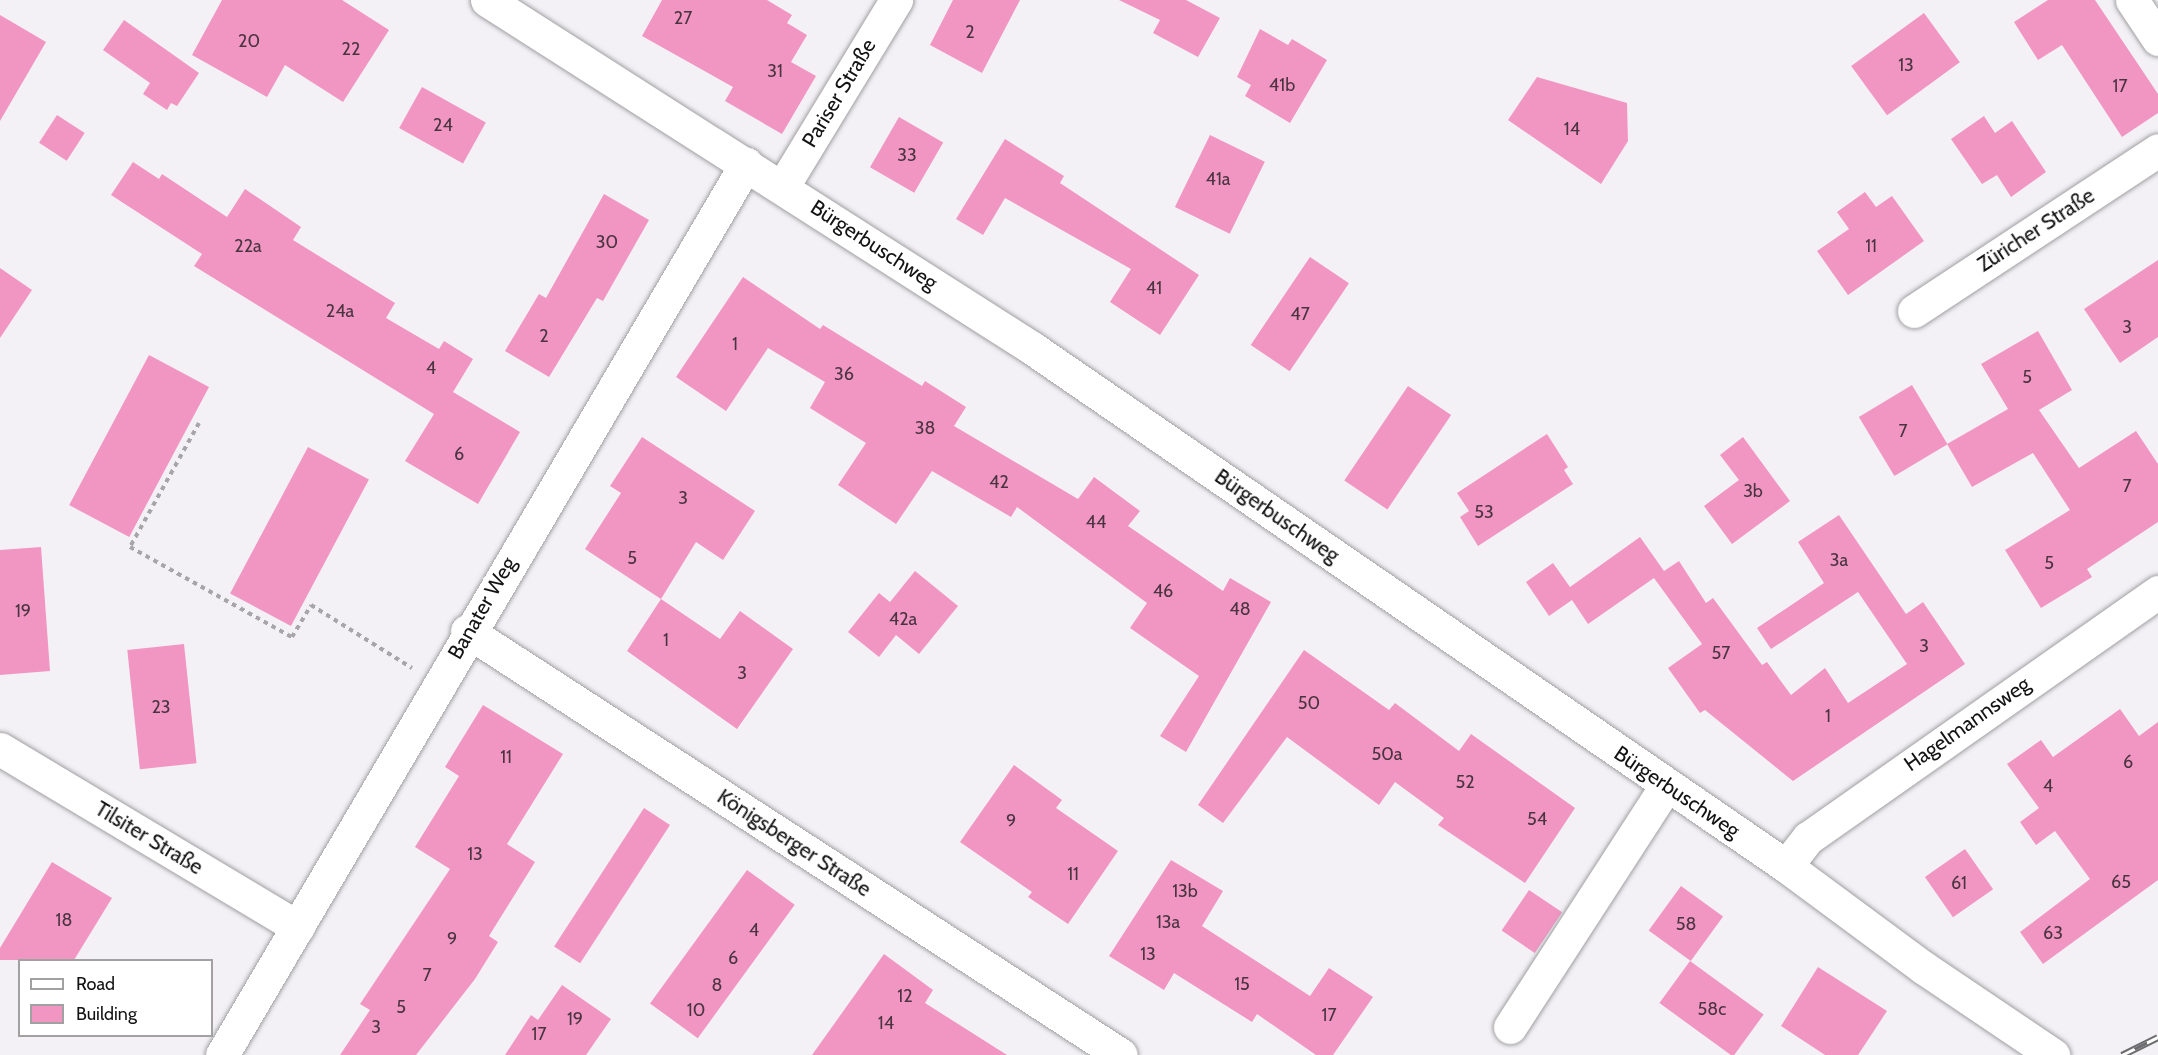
<!DOCTYPE html>
<meta charset="utf-8">
<style>
body{margin:0}
#map{position:relative;width:2158px;height:1055px;overflow:hidden;background:#f3f1f5;font-family:Cabin,sans-serif}
div>[style]{position:absolute}
.building>*{inset:0;background:#f196c3;transform-origin:0 0}
.path>*{height:4px;margin-top:-2px;transform-origin:0;background:repeating-linear-gradient(90deg,#a6a5a8 0 4.5px,transparent 0 9px)}
.roads{filter:drop-shadow(0 0 2px #a09fa2) drop-shadow(0 0 2px #a09fa2)}
.minor>*{height:33px;margin:-16.5px;padding:0 16.5px;transform-origin:16.5px;border-radius:16.5px;background:#fff}
.rail>*{height:7px;margin-top:-3.5px;transform-origin:0;background:repeating-linear-gradient(90deg,#fff 0 14px,#6d6c6e 0 28px);box-sizing:border-box;border-block:2px solid #6d6c6e}
span{translate:-50% -50%;white-space:nowrap;text-align:center;line-height:1.15;-webkit-text-stroke:6px #fff;paint-order:stroke}
.number-label{font-size:18px;color:#4a3440}
.number-label span{-webkit-text-stroke-width:0}
.street-label{font-size:21px;color:#131314}
.legend{position:absolute;left:18px;top:959px;width:195px;height:78px;box-sizing:border-box;background:#fff;border:2px solid #a1a1a1;margin:0;padding:8px 10px;list-style:none;font-size:18px;color:#131314}
.legend li{display:flex;align-items:center;gap:12px;height:30px}
.legend b{width:30px;border:2px solid #a1a1a1}
</style>
<div id="map">
<div class="building">
<i style="clip-path:polygon(222px 0,342px 0,389px 30px,343px 102px,285px 65px,267px 97px,192px 55px)"></i>
<i style="clip-path:polygon(662px 0,767px 0,792px 15px,787px 23px,807px 35px,791px 62px,816px 76px,782px 134px,725px 101px,733px 87px,642px 36px)"></i>
<i style="clip-path:polygon(953px 0,1020px 0,982px 73px,930px 45px)"></i>
<i style="clip-path:polygon(1119px 0,1186px 0,1220px 18px,1198px 57px,1153px 33px,1160px 20px)"></i>
<i style="clip-path:polygon(2048px 0,2095px 0,2158px 94px,2158px 113px,2122px 137px,2062px 45px,2038px 60px,2014px 22px)"></i>
<i style="left:1924px;top:13px;width:61px;height:90px;rotate:54deg"></i>
<i style="clip-path:polygon(0 15px,46px 42px,0 121px)"></i>
<i style="clip-path:polygon(124px 20px,199px 73px,177px 106px,171px 103px,167px 110px,143px 94px,150px 83px,103px 50px)"></i>
<i style="clip-path:polygon(1260px 29px,1288px 45px,1292px 39px,1327px 60px,1290px 123px,1245px 96px,1251px 85px,1237px 77px)"></i>
<i style="clip-path:polygon(1537px 77px,1627px 103px,1628px 141px,1601px 184px,1508px 120px)"></i>
<i style="left:422px;top:87px;width:73px;height:47px;rotate:29deg"></i>
<i style="left:57px;top:115px;width:33px;height:33px;rotate:33deg"></i>
<i style="clip-path:polygon(1984px 116px,1995px 133px,2012px 121px,2046px 172px,2011px 197px,1997px 175px,1982px 184px,1951px 139px)"></i>
<i style="left:899px;top:117px;width:51px;height:58px;rotate:30deg"></i>
<i style="left:1210px;top:135px;width:61px;height:80px;rotate:26deg"></i>
<i style="clip-path:polygon(1005px 139px,1064px 176px,1060px 183px,1199px 275px,1160px 335px,1110px 302px,1131px 269px,1005px 198px,983px 235px,956px 219px)"></i>
<i style="clip-path:polygon(133px 162px,159px 179px,162px 174px,227px 217px,245px 189px,301px 227px,293px 240px,395px 303px,386px 318px,439px 349px,444px 341px,473px 359px,453px 392px,520px 432px,478px 504px,405px 461px,434px 414px,194px 266px,202px 254px,111px 195px)"></i>
<i style="clip-path:polygon(1865px 192px,1876px 207px,1892px 196px,1924px 241px,1848px 295px,1817px 251px,1849px 229px,1837px 212px)"></i>
<i style="clip-path:polygon(604px 194px,649px 220px,603px 301px,597px 298px,549px 377px,505px 351px,539px 294px,546px 298px)"></i>
<i style="left:1310px;top:257px;width:47px;height:106px;rotate:34deg"></i>
<i style="clip-path:polygon(2158px 260px,2158px 337px,2120px 363px,2084px 309px)"></i>
<i style="clip-path:polygon(0 268px,32px 290px,0 338px)"></i>
<i style="clip-path:polygon(743px 277px,820px 329px,823px 325px,922px 386px,925px 381px,966px 407px,954px 426px,1078px 499px,1094px 477px,1140px 511px,1128px 526px,1223px 591px,1230px 578px,1271px 602px,1186px 752px,1160px 736px,1199px 676px,1130px 628px,1147px 603px,1017px 507px,1011px 517px,932px 471px,896px 524px,838px 485px,866px 443px,810px 408px,825px 382px,768px 348px,726px 411px,676px 377px)"></i>
<i style="clip-path:polygon(2038px 331px,2072px 390px,2039px 410px,2079px 468px,2136px 431px,2158px 464px,2158px 522px,2087px 569px,2092px 577px,2041px 608px,2005px 550px,2070px 510px,2033px 453px,1972px 487px,1947px 444px,2008px 409px,1981px 364px)"></i>
<i style="left:149px;top:355px;width:68px;height:170px;rotate:28deg"></i>
<i style="left:1912px;top:385px;width:69px;height:62px;rotate:59deg"></i>
<i style="left:1408px;top:386px;width:52px;height:114px;rotate:34deg"></i>
<i style="clip-path:polygon(1547px 434px,1568px 467px,1564px 470px,1573px 484px,1478px 546px,1460px 517px,1469px 511px,1457px 493px)"></i>
<i style="clip-path:polygon(642px 437px,755px 511px,723px 560px,696px 542px,661px 599px,585px 549px,621px 493px,610px 486px)"></i>
<i style="clip-path:polygon(1743px 437px,1790px 501px,1732px 544px,1704px 506px,1739px 480px,1720px 455px)"></i>
<i style="left:308px;top:447px;width:69px;height:166px;rotate:28deg"></i>
<i style="clip-path:polygon(1839px 515px,1906px 614px,1923px 602px,1965px 664px,1793px 781px,1705px 710px,1700px 713px,1668px 668px,1702px 644px,1654px 578px,1588px 624px,1572px 600px,1549px 616px,1526px 582px,1553px 563px,1570px 587px,1640px 537px,1664px 571px,1679px 561px,1706px 603px,1713px 598px,1762px 665px,1767px 662px,1791px 695px,1825px 668px,1848px 703px,1907px 664px,1858px 592px,1771px 649px,1757px 628px,1824px 583px,1798px 542px)"></i>
<i style="clip-path:polygon(41px 547px,50px 671px,0 675px,0 550px)"></i>
<i style="clip-path:polygon(915px 571px,958px 606px,919px 654px,896px 635px,879px 657px,848px 632px,879px 593px,890px 602px)"></i>
<i style="clip-path:polygon(661px 599px,720px 639px,740px 611px,793px 649px,737px 729px,627px 651px)"></i>
<i style="left:184px;top:644px;width:120px;height:57px;rotate:84deg"></i>
<i style="clip-path:polygon(1304px 650px,1389px 710px,1395px 703px,1459px 751px,1471px 734px,1575px 808px,1525px 883px,1438px 825px,1444px 818px,1395px 782px,1379px 805px,1287px 737px,1223px 823px,1198px 805px)"></i>
<i style="clip-path:polygon(483px 705px,563px 754px,507px 844px,535px 862px,489px 936px,498px 942px,475px 979px,416px 1055px,340px 1055px,370px 1010px,360px 1004px,450px 869px,415px 847px,459px 776px,445px 767px)"></i>
<i style="clip-path:polygon(2120px 709px,2139px 736px,2158px 722px,2158px 880px,2043px 964px,2020px 932px,2090px 879px,2055px 831px,2036px 845px,2020px 822px,2039px 808px,2007px 764px,2041px 740px,2053px 757px)"></i>
<i style="clip-path:polygon(1014px 765px,1062px 800px,1056px 808px,1118px 851px,1068px 924px,1028px 897px,1032px 892px,960px 842px)"></i>
<i style="left:644px;top:808px;width:31px;height:165px;rotate:33deg"></i>
<i style="left:1965px;top:849px;width:49px;height:49px;rotate:55deg"></i>
<i style="clip-path:polygon(1171px 860px,1223px 891px,1202px 926px,1310px 996px,1329px 968px,1373px 997px,1333px 1055px,1316px 1055px,1257px 1014px,1252px 1022px,1174px 973px,1164px 990px,1109px 956px)"></i>
<i style="clip-path:polygon(52px 862px,112px 898px,74px 960px,0 960px,0 948px)"></i>
<i style="left:747px;top:870px;width:59px;height:165px;rotate:36deg"></i>
<i style="left:1681px;top:886px;width:52px;height:55px;rotate:36deg"></i>
<i style="left:1529px;top:890px;width:40px;height:49px;rotate:34deg"></i>
<i style="clip-path:polygon(884px 954px,933px 990px,925px 1003px,1007px 1055px,812px 1055px)"></i>
<i style="left:1690px;top:961px;width:91px;height:52px;rotate:36deg"></i>
<i style="clip-path:polygon(1818px 967px,1887px 1011px,1858px 1055px,1825px 1055px,1781px 1026px)"></i>
<i style="clip-path:polygon(562px 985px,611px 1019px,586px 1055px,505px 1055px,531px 1015px,538px 1020px)"></i>
</div>
<div class="path">
<i style="left:199px;top:423px;width:142px;rotate:119.1deg"></i>
<i style="left:130px;top:547px;width:185px;rotate:29.1deg"></i>
<i style="left:292px;top:637px;width:37px;rotate:-59deg"></i>
<i style="left:311px;top:605px;width:119px;rotate:32deg"></i>
</div>
<div class="roads">
<div class="minor">
<i style="left:487px;top:0;width:647px;rotate:32.56deg"></i>
<i style="left:1032px;top:348px;width:915px;rotate:34.49deg"></i>
<i style="left:1786px;top:866px;width:172px;rotate:36.5deg"></i>
<i style="left:1924px;top:968px;width:156px;rotate:34deg"></i>
<i style="left:2132px;top:0;width:47px;rotate:56.3deg"></i>
<i style="left:783px;top:186px;width:218px;rotate:-58.7deg"></i>
<i style="left:1914px;top:311px;width:292px;rotate:-33.4deg"></i>
<i style="left:467px;top:631px;width:779px;rotate:32.96deg"></i>
<i style="left:0;top:749px;width:347px;rotate:30.9deg"></i>
<i style="left:1786px;top:866px;width:36px;rotate:-52deg"></i>
<i style="left:1808px;top:838px;width:428px;rotate:-35.1deg"></i>
<i style="left:1510px;top:1027px;width:287px;rotate:-57.1deg"></i>
<i style="left:222px;top:1055px;width:1034px;rotate:-59.54deg"></i>
</div>
</div>
<div class="rail">
<i style="left:2122px;top:1055px;width:40px;rotate:-26.6deg"></i>
</div>
<div class="number-label">
<span style="left:683px;top:18px">27</span>
<span style="left:970px;top:32px">2</span>
<span style="left:249px;top:41px">20</span>
<span style="left:351px;top:49px">22</span>
<span style="left:1906px;top:65px">13</span>
<span style="left:775px;top:71px">31</span>
<span style="left:1282px;top:85px">41b</span>
<span style="left:2120px;top:86px">17</span>
<span style="left:443px;top:125px">24</span>
<span style="left:1572px;top:129px">14</span>
<span style="left:907px;top:155px">33</span>
<span style="left:1218px;top:179px">41a</span>
<span style="left:607px;top:242px">30</span>
<span style="left:248px;top:246px">22a</span>
<span style="left:1871px;top:246px">11</span>
<span style="left:1154px;top:288px">41</span>
<span style="left:340px;top:311px">24a</span>
<span style="left:1300px;top:314px">47</span>
<span style="left:2127px;top:327px">3</span>
<span style="left:544px;top:336px">2</span>
<span style="left:735px;top:344px">1</span>
<span style="left:431px;top:368px">4</span>
<span style="left:844px;top:374px">36</span>
<span style="left:2027px;top:377px">5</span>
<span style="left:925px;top:428px">38</span>
<span style="left:1903px;top:431px">7</span>
<span style="left:459px;top:454px">6</span>
<span style="left:999px;top:482px">42</span>
<span style="left:2127px;top:486px">7</span>
<span style="left:1753px;top:491px">3b</span>
<span style="left:683px;top:498px">3</span>
<span style="left:1484px;top:512px">53</span>
<span style="left:1096px;top:522px">44</span>
<span style="left:632px;top:558px">5</span>
<span style="left:1839px;top:560px">3a</span>
<span style="left:2049px;top:563px">5</span>
<span style="left:1163px;top:591px">46</span>
<span style="left:1240px;top:609px">48</span>
<span style="left:23px;top:611px">19</span>
<span style="left:903px;top:619px">42a</span>
<span style="left:666px;top:640px">1</span>
<span style="left:1924px;top:646px">3</span>
<span style="left:1721px;top:653px">57</span>
<span style="left:742px;top:673px">3</span>
<span style="left:1309px;top:703px">50</span>
<span style="left:161px;top:707px">23</span>
<span style="left:1828px;top:716px">1</span>
<span style="left:1387px;top:754px">50a</span>
<span style="left:506px;top:757px">11</span>
<span style="left:2128px;top:762px">6</span>
<span style="left:1465px;top:782px">52</span>
<span style="left:2048px;top:786px">4</span>
<span style="left:1537px;top:819px">54</span>
<span style="left:1011px;top:821px">9</span>
<span style="left:475px;top:854px">13</span>
<span style="left:1073px;top:874px">11</span>
<span style="left:2121px;top:882px">65</span>
<span style="left:1959px;top:883px">61</span>
<span style="left:1185px;top:891px">13b</span>
<span style="left:64px;top:920px">18</span>
<span style="left:1168px;top:922px">13a</span>
<span style="left:1686px;top:924px">58</span>
<span style="left:754px;top:930px">4</span>
<span style="left:2053px;top:933px">63</span>
<span style="left:452px;top:939px">9</span>
<span style="left:1148px;top:954px">13</span>
<span style="left:733px;top:958px">6</span>
<span style="left:427px;top:975px">7</span>
<span style="left:1242px;top:984px">15</span>
<span style="left:717px;top:985px">8</span>
<span style="left:905px;top:996px">12</span>
<span style="left:401px;top:1007px">5</span>
<span style="left:1712px;top:1009px">58c</span>
<span style="left:696px;top:1010px">10</span>
<span style="left:1329px;top:1015px">17</span>
<span style="left:575px;top:1019px">19</span>
<span style="left:886px;top:1023px">14</span>
<span style="left:376px;top:1027px">3</span>
<span style="left:539px;top:1034px">17</span>
</div>
<div class="street-label">
<span style="left:839px;top:93px;rotate:-59deg">Pariser Straße</span>
<span style="left:2036px;top:230px;rotate:-33deg">Züricher Straße</span>
<span style="left:874px;top:245px;rotate:33deg">Bürgerbuschweg</span>
<span style="left:1277px;top:516px;rotate:35deg">Bürgerbuschweg</span>
<span style="left:482px;top:608px;rotate:-60deg">Banater Weg</span>
<span style="left:1967px;top:724px;rotate:-35deg">Hagelmannsweg</span>
<span style="left:1677px;top:792px;rotate:34deg">Bürgerbuschweg</span>
<span style="left:149px;top:838px;rotate:31deg">Tilsiter Straße</span>
<span style="left:794px;top:843px;rotate:33deg">Königsberger Straße</span>
</div>
<ul class="legend">
<li><b style="height:8px;background:#fff"></b>Road</li>
<li><b style="height:16px;background:#f196c3"></b>Building</li>
</ul>
</div>
